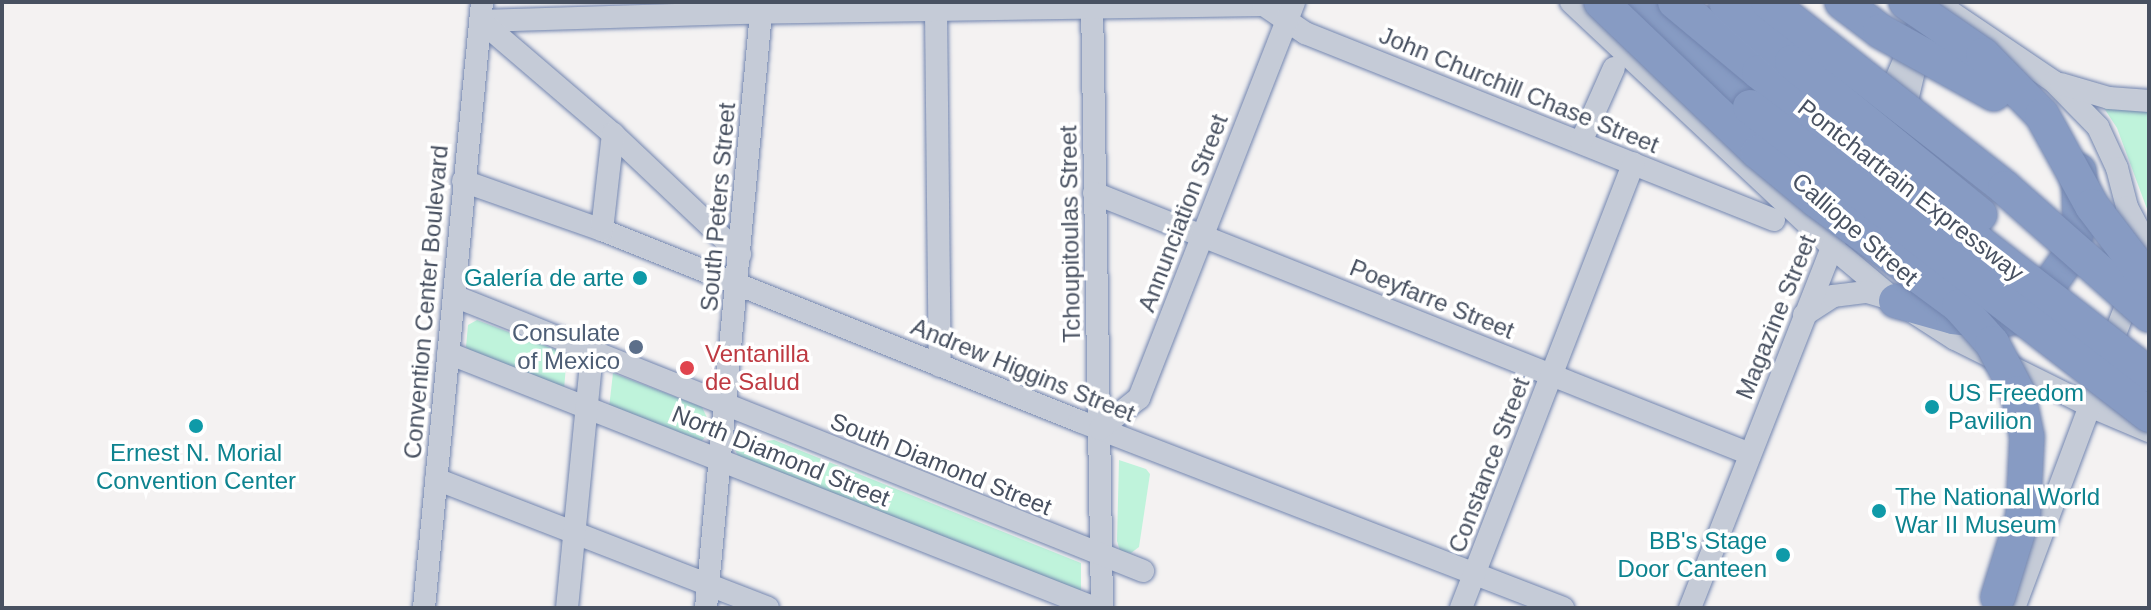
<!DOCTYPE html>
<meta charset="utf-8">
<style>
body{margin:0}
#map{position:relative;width:2151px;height:610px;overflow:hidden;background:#f4f2f2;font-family:Arial,sans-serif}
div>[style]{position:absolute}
.green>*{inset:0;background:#bff3db}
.roads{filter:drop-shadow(0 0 2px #7285af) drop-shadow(0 0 2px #7285af)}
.minor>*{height:22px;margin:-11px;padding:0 11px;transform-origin:11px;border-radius:11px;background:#c5cbd7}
.highway>*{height:34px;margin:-17px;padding:0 17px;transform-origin:17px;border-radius:17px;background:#879bc3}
.bridges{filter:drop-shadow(0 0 2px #7285af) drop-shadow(0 0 2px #7285af)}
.highway-bridge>*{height:34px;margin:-17px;padding:0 17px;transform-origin:17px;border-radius:17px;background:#879bc3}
.dots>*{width:22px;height:22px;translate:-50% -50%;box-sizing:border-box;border:4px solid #fff;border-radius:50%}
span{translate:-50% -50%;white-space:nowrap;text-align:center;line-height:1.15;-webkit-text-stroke:7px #fff;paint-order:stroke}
.street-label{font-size:24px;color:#485161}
.culture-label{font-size:24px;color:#0d838f}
.right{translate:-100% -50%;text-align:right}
.left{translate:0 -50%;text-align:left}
.service-label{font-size:24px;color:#4e5e75}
.health-label{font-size:24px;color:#be3a42}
.frame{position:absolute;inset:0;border:4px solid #485161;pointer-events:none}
</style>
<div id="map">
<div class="green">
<i style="clip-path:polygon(2102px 105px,2149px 111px,2147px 209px,2117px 128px)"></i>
<i style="clip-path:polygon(477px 320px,567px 354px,564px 389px,474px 355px,466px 347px,468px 325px)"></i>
<i style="clip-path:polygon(613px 373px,702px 407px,708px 420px,705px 437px,702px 441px,609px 408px)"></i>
<i style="clip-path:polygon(774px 440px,1081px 563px,1081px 594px,740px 460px,735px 450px,741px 444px)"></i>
<i style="clip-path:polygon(1119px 460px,1146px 469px,1150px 474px,1139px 547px,1131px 553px,1120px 551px,1117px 541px)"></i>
</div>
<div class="roads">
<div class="minor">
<i style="left:1092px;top:2px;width:606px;rotate:89.05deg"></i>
<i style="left:1571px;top:2px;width:358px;rotate:43.2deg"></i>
<i style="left:1832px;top:247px;width:84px;rotate:40.2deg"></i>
<i style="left:1896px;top:301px;width:70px;rotate:32.8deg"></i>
<i style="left:1955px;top:339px;width:151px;rotate:26.4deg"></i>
<i style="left:2090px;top:406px;width:64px;rotate:23deg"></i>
<i style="left:1936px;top:2px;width:143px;rotate:34.1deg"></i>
<i style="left:2054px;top:82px;width:63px;rotate:45.6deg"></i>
<i style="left:2098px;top:127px;width:45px;rotate:65.1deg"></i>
<i style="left:2117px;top:168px;width:40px;rotate:75.6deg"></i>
<i style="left:2127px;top:207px;width:47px;rotate:62.4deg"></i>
<i style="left:936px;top:9px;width:357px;rotate:89.4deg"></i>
<i style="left:481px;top:21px;width:258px;rotate:-1.8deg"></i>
<i style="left:739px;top:13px;width:525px;rotate:-0.87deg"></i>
<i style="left:1264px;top:5px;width:50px;rotate:34.3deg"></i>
<i style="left:1305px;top:33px;width:505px;rotate:21.74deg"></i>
<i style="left:481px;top:21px;width:174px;rotate:40.6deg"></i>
<i style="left:613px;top:134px;width:175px;rotate:43.4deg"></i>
<i style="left:2061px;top:84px;width:50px;rotate:16.3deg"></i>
<i style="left:2109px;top:98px;width:40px;rotate:4.3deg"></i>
<i style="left:1884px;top:107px;width:113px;rotate:-66.6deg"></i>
<i style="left:1903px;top:118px;width:48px;rotate:-76.8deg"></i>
<i style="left:1914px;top:71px;width:29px;rotate:-55deg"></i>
<i style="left:1581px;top:142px;width:81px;rotate:-66deg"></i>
<i style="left:463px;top:181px;width:147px;rotate:19.4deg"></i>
<i style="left:602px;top:230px;width:514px;rotate:21.82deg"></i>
<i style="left:1079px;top:421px;width:519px;rotate:21.12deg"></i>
<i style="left:1094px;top:193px;width:706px;rotate:21.7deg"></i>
<i style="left:602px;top:230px;width:97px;rotate:-83.5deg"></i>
<i style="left:454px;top:296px;width:742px;rotate:21.76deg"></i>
<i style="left:1804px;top:315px;width:35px;rotate:-33deg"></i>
<i style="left:1833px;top:296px;width:34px;rotate:-7deg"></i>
<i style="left:1867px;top:292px;width:25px;rotate:16deg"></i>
<i style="left:448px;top:353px;width:695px;rotate:21.51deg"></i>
<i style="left:2107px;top:355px;width:117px;rotate:-68.9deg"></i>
<i style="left:1100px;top:429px;width:50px;rotate:-38.5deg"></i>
<i style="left:1139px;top:398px;width:425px;rotate:-68.6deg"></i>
<i style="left:436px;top:479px;width:356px;rotate:21.2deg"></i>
<i style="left:424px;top:608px;width:609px;rotate:-84.53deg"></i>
<i style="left:567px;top:608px;width:256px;rotate:-84.4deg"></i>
<i style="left:706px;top:608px;width:609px;rotate:-84.72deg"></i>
<i style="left:1461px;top:608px;width:477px;rotate:-68.8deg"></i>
<i style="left:1690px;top:608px;width:399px;rotate:-68.5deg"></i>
<i style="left:2014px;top:608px;width:231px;rotate:-69.4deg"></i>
</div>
<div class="highway">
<i style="left:1632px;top:2px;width:158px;rotate:41.7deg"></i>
<i style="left:1896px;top:301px;width:59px;rotate:15.7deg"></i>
<i style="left:1953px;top:317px;width:43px;rotate:6.6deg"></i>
<i style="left:1996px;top:322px;width:22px;rotate:-16deg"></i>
<i style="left:2017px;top:316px;width:38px;rotate:-42deg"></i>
<i style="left:2045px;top:291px;width:42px;rotate:-54.8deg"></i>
<i style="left:2069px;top:257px;width:38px;rotate:-73deg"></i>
<i style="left:2080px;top:221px;width:50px;rotate:-91.1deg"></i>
</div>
</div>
<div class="bridges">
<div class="highway-bridge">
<i style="left:1601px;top:2px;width:217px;rotate:43.7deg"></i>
<i style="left:1758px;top:152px;width:75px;rotate:39.6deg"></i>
<i style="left:1816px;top:200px;width:178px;rotate:36.5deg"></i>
<i style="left:1959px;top:306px;width:50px;rotate:48.3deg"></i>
<i style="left:1992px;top:343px;width:56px;rotate:62.5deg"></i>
<i style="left:2018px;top:393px;width:45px;rotate:78.4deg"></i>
<i style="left:2027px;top:437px;width:79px;rotate:92.9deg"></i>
<i style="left:2023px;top:516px;width:85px;rotate:107.2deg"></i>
<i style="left:1675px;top:2px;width:109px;rotate:39.8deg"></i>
<i style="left:1759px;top:72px;width:494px;rotate:37.8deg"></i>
<i style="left:1726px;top:2px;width:89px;rotate:42.3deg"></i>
<i style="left:1792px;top:62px;width:242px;rotate:39.1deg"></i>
<i style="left:1768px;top:2px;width:301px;rotate:38.1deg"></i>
<i style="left:2005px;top:188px;width:192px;rotate:41.4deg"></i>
<i style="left:1842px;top:2px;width:48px;rotate:37.3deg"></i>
<i style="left:1880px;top:31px;width:130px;rotate:28.9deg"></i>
<i style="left:1906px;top:2px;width:93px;rotate:34.5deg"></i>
<i style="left:1983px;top:55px;width:84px;rotate:45.5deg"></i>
<i style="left:2042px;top:115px;width:104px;rotate:61.2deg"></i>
<i style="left:2092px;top:206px;width:94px;rotate:52.8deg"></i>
<i style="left:1750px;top:107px;width:504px;rotate:37.67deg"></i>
</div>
</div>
<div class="dots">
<i style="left:640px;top:278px;background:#0f9aa8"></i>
<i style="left:636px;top:347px;background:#5c6f8a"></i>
<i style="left:687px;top:368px;background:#e0444e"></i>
<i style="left:1932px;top:407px;background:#0f9aa8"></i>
<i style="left:196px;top:426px;background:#0f9aa8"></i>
<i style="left:1879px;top:511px;background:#0f9aa8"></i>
<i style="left:1783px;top:555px;background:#0f9aa8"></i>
</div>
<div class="street-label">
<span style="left:1519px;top:90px;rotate:22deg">John Churchill Chase Street</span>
<span style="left:1911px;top:190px;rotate:38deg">Pontchartrain Expressway</span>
<span style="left:718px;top:207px;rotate:-85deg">South Peters Street</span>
<span style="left:1183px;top:213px;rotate:-69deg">Annunciation Street</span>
<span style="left:1855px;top:229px;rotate:41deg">Calliope Street</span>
<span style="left:1070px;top:234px;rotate:-91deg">Tchoupitoulas Street</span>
<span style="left:1432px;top:299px;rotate:22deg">Poeyfarre Street</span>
<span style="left:426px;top:302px;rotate:-85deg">Convention Center Boulevard</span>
<span style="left:1776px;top:317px;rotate:-68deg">Magazine Street</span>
<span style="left:1023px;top:370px;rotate:22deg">Andrew Higgins Street</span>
<span style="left:781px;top:456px;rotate:22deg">North Diamond Street</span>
<span style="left:941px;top:464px;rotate:22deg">South Diamond Street</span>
<span style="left:1489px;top:465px;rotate:-69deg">Constance Street</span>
</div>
<div class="culture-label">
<span class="right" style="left:624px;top:278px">Galería de arte</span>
<span class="left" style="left:1948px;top:407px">US Freedom<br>Pavilion</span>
<span style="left:196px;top:467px">Ernest N. Morial<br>Convention Center</span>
<span class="left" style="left:1895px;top:511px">The National World<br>War II Museum</span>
<span class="right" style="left:1767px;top:555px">BB's Stage<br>Door Canteen</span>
</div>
<div class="service-label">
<span class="right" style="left:620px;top:347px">Consulate<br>of Mexico</span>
</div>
<div class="health-label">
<span class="left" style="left:705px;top:368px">Ventanilla<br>de Salud</span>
</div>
<div class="frame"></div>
</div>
